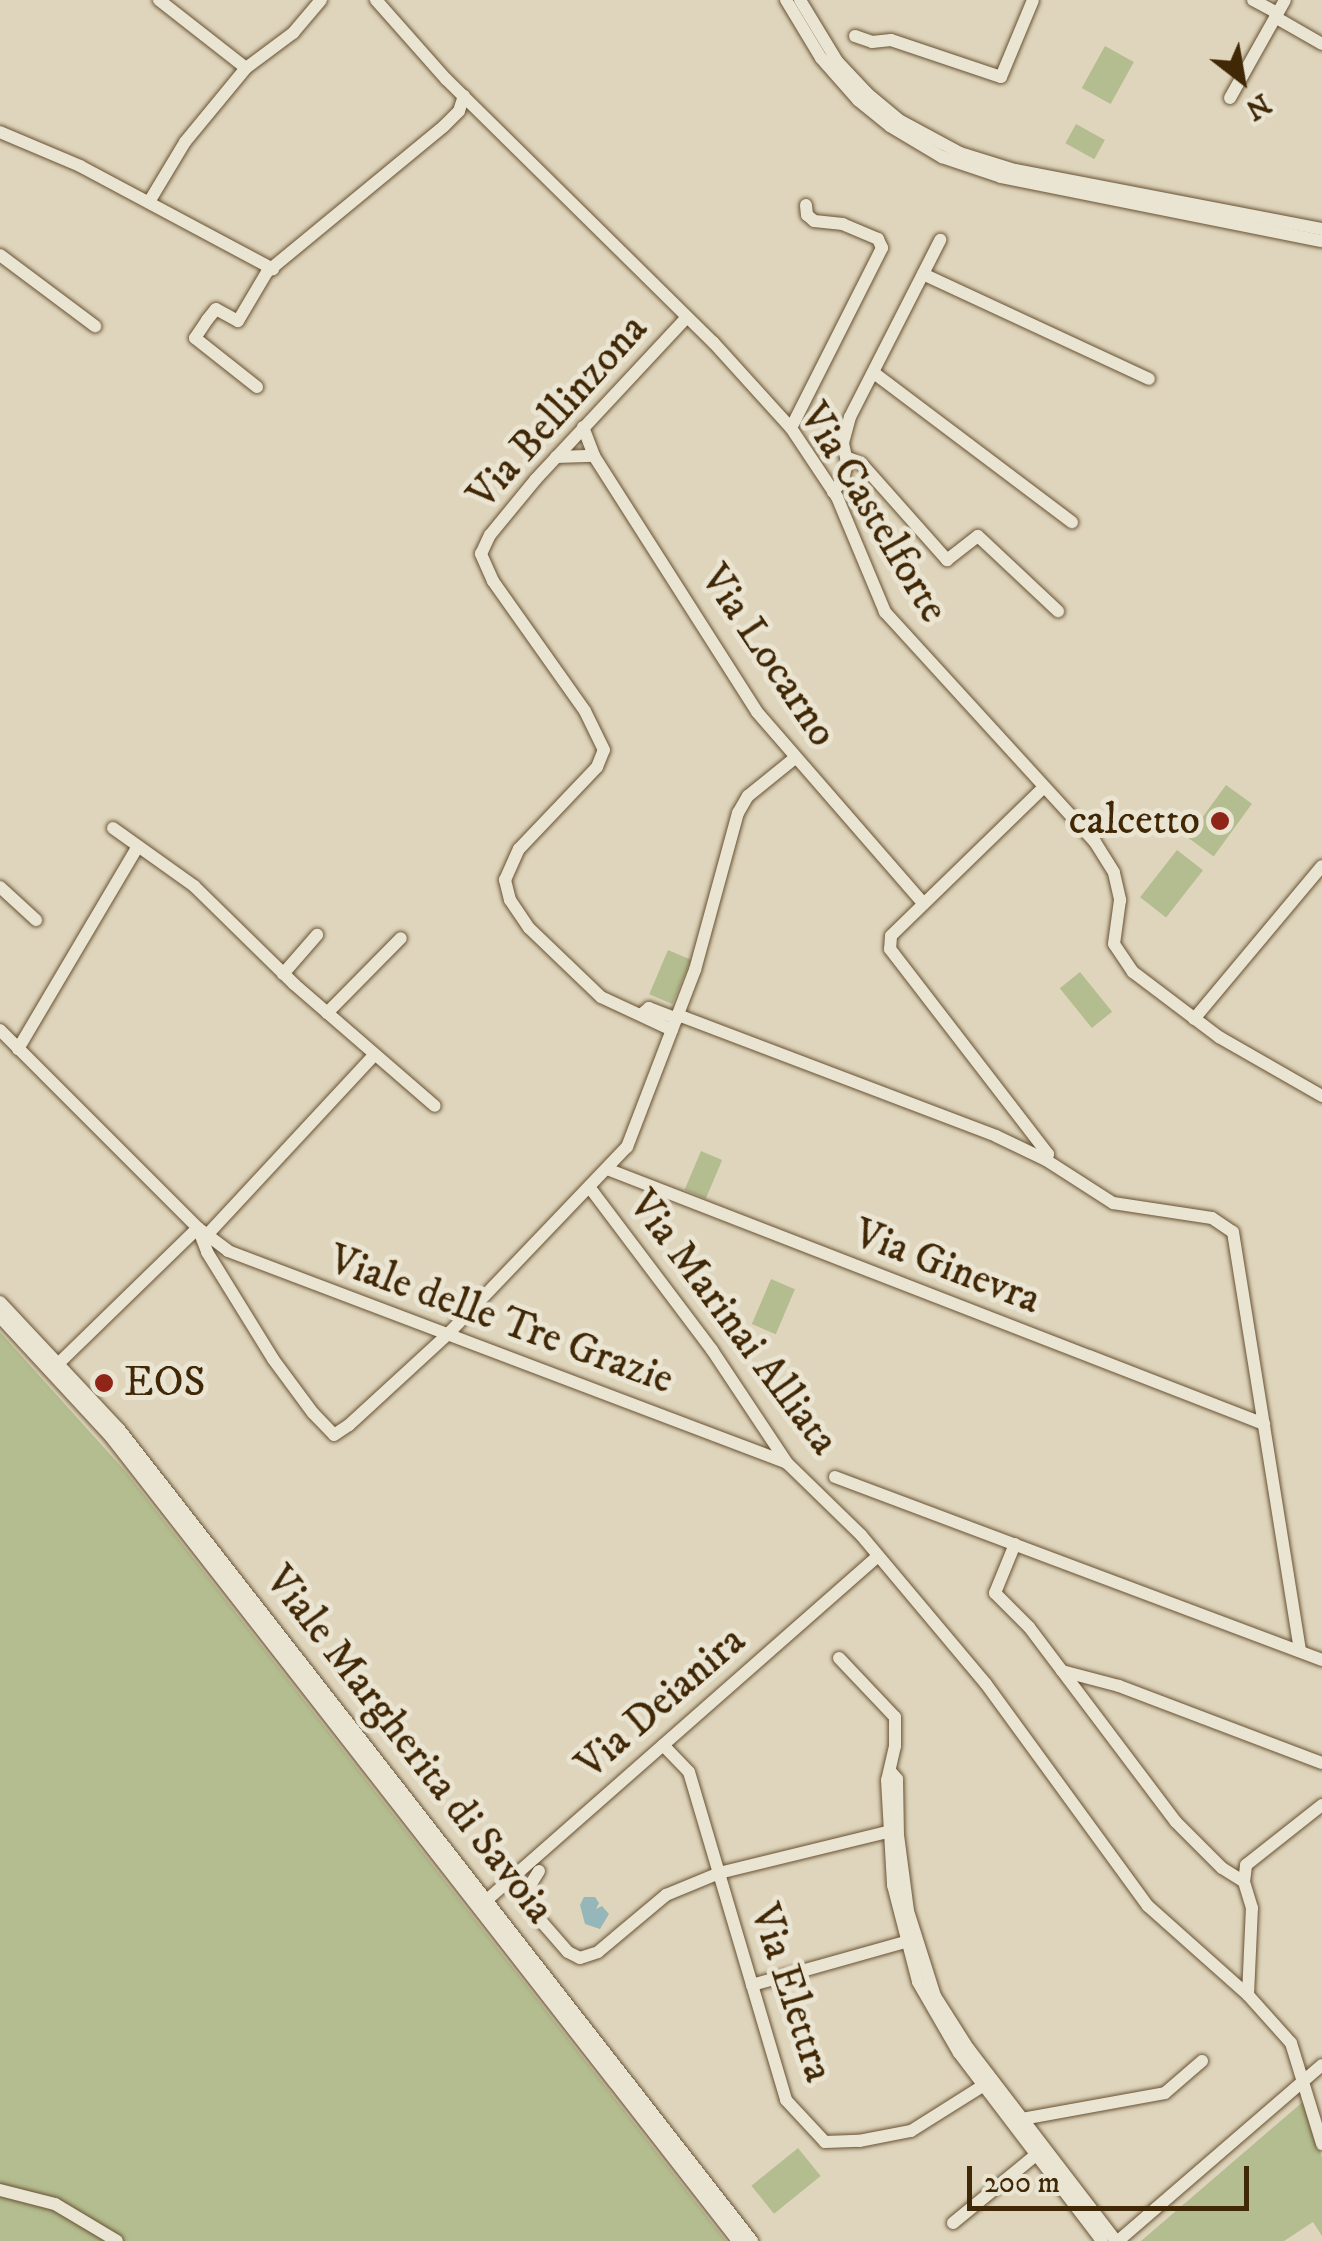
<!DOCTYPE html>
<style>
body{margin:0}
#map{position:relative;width:1322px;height:2241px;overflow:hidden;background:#dfd5bc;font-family:"IM FELL DW Pica",serif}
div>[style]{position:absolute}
.green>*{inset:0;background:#b4bd8f;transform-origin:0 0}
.water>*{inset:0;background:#96b7b9}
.roads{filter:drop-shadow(0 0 2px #685233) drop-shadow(0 0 2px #685233)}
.minor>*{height:12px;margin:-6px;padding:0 6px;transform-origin:6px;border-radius:6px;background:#eae4d3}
.dots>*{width:28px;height:28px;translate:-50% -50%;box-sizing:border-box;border:5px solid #eae4d3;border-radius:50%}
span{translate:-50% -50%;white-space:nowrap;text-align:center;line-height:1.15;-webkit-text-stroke:10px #eae4d3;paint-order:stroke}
.street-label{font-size:42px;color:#402705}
.poi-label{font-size:42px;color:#402705}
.right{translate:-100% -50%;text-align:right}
.left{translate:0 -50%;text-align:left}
.north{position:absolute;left:1192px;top:30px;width:100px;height:100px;-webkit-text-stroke:8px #eae4d3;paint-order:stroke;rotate:149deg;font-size:28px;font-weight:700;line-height:40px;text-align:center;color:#402705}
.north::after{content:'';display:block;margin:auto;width:35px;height:45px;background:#402705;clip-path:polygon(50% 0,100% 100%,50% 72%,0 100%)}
.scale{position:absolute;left:967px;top:2166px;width:282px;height:45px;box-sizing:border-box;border:5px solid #402705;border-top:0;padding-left:12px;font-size:30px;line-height:35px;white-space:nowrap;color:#402705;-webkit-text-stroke:8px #eae4d3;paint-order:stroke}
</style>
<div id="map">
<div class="green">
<i style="left:1105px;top:46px;width:33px;height:48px;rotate:29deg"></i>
<i style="left:1076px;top:124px;width:33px;height:22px;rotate:29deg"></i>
<i style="left:1226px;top:785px;width:32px;height:65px;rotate:36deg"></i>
<i style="left:1177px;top:850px;width:33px;height:60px;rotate:38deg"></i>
<i style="left:668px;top:950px;width:25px;height:48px;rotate:23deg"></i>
<i style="left:1080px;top:972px;width:51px;height:26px;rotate:51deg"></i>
<i style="left:701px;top:1151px;width:23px;height:42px;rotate:23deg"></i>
<i style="left:771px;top:1279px;width:26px;height:49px;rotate:23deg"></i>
<i style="clip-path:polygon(0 1332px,126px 1472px,726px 2241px,0 2241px)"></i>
<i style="clip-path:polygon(1305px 2100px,1322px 2158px,1322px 2236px,1313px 2222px,1284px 2241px,1141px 2241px)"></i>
<i style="left:798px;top:2148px;width:36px;height:60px;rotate:51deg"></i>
</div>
<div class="water">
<i style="clip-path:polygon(584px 1897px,595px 1897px,599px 1903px,596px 1909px,602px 1906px,609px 1914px,600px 1929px,585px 1924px,580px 1905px)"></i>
</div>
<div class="roads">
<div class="minor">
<i style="left:159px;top:0;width:110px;rotate:38deg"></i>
<i style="left:376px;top:0;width:106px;rotate:48.5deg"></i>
<i style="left:446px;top:79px;width:375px;rotate:44.6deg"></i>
<i style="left:713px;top:342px;width:116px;rotate:47.8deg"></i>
<i style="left:791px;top:428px;width:83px;rotate:56.3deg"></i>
<i style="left:837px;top:497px;width:125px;rotate:67.3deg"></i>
<i style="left:885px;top:612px;width:311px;rotate:47.6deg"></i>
<i style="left:1095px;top:842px;width:36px;rotate:58deg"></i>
<i style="left:1114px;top:873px;width:28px;rotate:77deg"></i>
<i style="left:1120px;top:900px;width:44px;rotate:97.8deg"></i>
<i style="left:1114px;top:944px;width:34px;rotate:56deg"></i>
<i style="left:1133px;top:972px;width:108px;rotate:37.1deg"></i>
<i style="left:1219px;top:1037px;width:119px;rotate:29.8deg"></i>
<i style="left:786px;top:0;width:68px;rotate:58.9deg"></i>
<i style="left:821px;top:58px;width:56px;rotate:48.6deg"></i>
<i style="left:858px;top:100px;width:41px;rotate:39.1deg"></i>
<i style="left:890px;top:126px;width:61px;rotate:30.8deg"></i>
<i style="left:942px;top:157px;width:62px;rotate:18.7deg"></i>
<i style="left:1001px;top:177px;width:327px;rotate:11.3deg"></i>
<i style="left:800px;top:0;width:71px;rotate:58.8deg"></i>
<i style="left:837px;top:61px;width:45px;rotate:46.8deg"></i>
<i style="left:868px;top:94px;width:40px;rotate:40deg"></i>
<i style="left:899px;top:120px;width:69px;rotate:28.4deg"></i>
<i style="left:960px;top:153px;width:58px;rotate:17.2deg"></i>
<i style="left:1015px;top:170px;width:313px;rotate:10.9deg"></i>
<i style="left:1253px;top:0;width:27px;rotate:28deg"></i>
<i style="left:1275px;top:17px;width:54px;rotate:29.9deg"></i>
<i style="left:855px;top:36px;width:18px;rotate:19deg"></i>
<i style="left:872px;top:42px;width:19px;rotate:-6deg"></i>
<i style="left:891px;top:40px;width:116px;rotate:18.6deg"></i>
<i style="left:1001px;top:77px;width:83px;rotate:-67.4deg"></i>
<i style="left:1230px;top:98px;width:112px;rotate:-60.7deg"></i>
<i style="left:0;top:132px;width:87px;rotate:23deg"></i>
<i style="left:80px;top:166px;width:219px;rotate:28.1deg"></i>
<i style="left:149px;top:202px;width:70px;rotate:-59deg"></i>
<i style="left:185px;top:142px;width:96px;rotate:-50.5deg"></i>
<i style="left:246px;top:68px;width:59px;rotate:-36.7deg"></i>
<i style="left:293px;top:33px;width:43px;rotate:-49.7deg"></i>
<i style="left:0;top:255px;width:119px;rotate:36.8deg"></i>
<i style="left:923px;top:274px;width:249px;rotate:24.9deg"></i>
<i style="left:874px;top:373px;width:248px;rotate:37deg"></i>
<i style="left:257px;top:387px;width:79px;rotate:-141.7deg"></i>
<i style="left:195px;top:338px;width:22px;rotate:-56deg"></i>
<i style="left:207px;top:320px;width:14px;rotate:-51deg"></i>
<i style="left:216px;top:309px;width:25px;rotate:29deg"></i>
<i style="left:238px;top:321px;width:57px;rotate:-59.4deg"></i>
<i style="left:267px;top:272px;width:229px;rotate:-39.5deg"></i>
<i style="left:444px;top:126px;width:21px;rotate:-45deg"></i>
<i style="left:459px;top:111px;width:16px;rotate:-72deg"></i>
<i style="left:583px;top:427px;width:31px;rotate:69deg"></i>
<i style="left:594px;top:456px;width:303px;rotate:57.5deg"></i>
<i style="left:757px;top:712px;width:254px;rotate:49deg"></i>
<i style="left:791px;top:428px;width:202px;rotate:-63.2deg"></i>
<i style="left:882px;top:248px;width:10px;rotate:-114deg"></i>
<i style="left:878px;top:239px;width:38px;rotate:-157deg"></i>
<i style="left:843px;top:224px;width:29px;rotate:-174deg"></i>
<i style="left:814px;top:221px;width:9px;rotate:-139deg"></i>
<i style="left:807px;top:215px;width:10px;rotate:-96deg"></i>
<i style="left:556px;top:457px;width:38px;rotate:-2deg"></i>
<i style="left:846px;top:457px;width:16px;rotate:22deg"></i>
<i style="left:861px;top:463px;width:130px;rotate:48.4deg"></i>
<i style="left:947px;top:560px;width:39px;rotate:-38deg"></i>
<i style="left:978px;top:536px;width:110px;rotate:43.2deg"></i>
<i style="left:833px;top:492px;width:16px;rotate:-50deg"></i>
<i style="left:843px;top:480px;width:18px;rotate:-77deg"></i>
<i style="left:847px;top:462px;width:19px;rotate:-102deg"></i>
<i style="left:843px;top:443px;width:27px;rotate:-75deg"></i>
<i style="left:850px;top:417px;width:199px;rotate:-63deg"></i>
<i style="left:1043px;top:788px;width:212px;rotate:135.8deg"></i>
<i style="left:891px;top:936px;width:13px;rotate:94deg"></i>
<i style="left:890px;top:949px;width:259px;rotate:52.4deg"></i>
<i style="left:1048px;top:1154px;width:6px;rotate:108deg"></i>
<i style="left:113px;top:828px;width:100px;rotate:35.6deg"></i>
<i style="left:194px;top:886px;width:140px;rotate:44.4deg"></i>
<i style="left:294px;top:984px;width:186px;rotate:40.9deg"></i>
<i style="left:0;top:887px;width:49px;rotate:42.5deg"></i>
<i style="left:283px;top:974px;width:52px;rotate:-48.9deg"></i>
<i style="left:327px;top:1013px;width:105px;rotate:-45.4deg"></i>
<i style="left:642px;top:1014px;width:9px;rotate:-41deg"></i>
<i style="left:649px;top:1008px;width:30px;rotate:21deg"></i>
<i style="left:678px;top:1015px;width:340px;rotate:20.8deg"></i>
<i style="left:996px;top:1136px;width:55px;rotate:25.6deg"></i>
<i style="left:1046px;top:1160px;width:80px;rotate:32.7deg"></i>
<i style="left:1113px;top:1203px;width:100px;rotate:8.6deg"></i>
<i style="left:1212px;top:1218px;width:25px;rotate:34deg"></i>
<i style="left:1233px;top:1232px;width:424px;rotate:80.9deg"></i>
<i style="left:1194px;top:1019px;width:199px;rotate:-50.1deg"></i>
<i style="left:0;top:1030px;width:280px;rotate:45deg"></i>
<i style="left:198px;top:1228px;width:38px;rotate:37deg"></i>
<i style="left:228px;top:1251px;width:596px;rotate:20.75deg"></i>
<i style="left:672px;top:1030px;width:78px;rotate:-155.1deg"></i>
<i style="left:601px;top:997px;width:100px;rotate:-136.2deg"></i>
<i style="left:529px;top:928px;width:34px;rotate:-124deg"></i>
<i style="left:510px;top:900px;width:21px;rotate:-104deg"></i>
<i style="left:505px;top:880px;width:34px;rotate:-66deg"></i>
<i style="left:519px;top:849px;width:113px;rotate:-46.4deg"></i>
<i style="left:597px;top:767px;width:18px;rotate:-68deg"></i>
<i style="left:604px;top:750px;width:43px;rotate:-116deg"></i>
<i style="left:585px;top:711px;width:159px;rotate:-125.3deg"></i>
<i style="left:493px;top:581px;width:30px;rotate:-114deg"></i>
<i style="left:481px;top:554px;width:21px;rotate:-65deg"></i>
<i style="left:490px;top:535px;width:72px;rotate:-50.6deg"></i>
<i style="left:536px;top:479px;width:221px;rotate:-47deg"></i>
<i style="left:18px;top:1049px;width:234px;rotate:-59.4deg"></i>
<i style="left:607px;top:1169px;width:705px;rotate:21.21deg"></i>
<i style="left:590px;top:1188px;width:203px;rotate:53deg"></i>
<i style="left:712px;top:1350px;width:136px;rotate:56.4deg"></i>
<i style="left:787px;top:1463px;width:103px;rotate:44.2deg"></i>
<i style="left:861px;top:1535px;width:194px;rotate:50deg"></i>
<i style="left:986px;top:1684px;width:275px;rotate:53.9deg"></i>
<i style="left:1148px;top:1906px;width:134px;rotate:41.7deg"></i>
<i style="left:1248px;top:1995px;width:64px;rotate:48.1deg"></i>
<i style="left:1291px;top:2043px;width:106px;rotate:72.9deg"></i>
<i style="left:198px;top:1228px;width:26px;rotate:69deg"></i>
<i style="left:207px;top:1252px;width:126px;rotate:58.3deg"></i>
<i style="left:273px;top:1359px;width:67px;rotate:53.5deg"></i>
<i style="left:313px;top:1413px;width:30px;rotate:46deg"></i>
<i style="left:334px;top:1435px;width:18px;rotate:-34deg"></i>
<i style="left:349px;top:1425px;width:134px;rotate:-42.6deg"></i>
<i style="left:448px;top:1334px;width:259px;rotate:-46.3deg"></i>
<i style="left:627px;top:1147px;width:190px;rotate:-69deg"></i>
<i style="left:695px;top:970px;width:163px;rotate:-74.7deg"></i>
<i style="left:738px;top:813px;width:20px;rotate:-60deg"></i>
<i style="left:748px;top:796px;width:60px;rotate:-39deg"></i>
<i style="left:207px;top:1235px;width:246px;rotate:-47.1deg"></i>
<i style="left:0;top:1302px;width:174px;rotate:46.9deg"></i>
<i style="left:119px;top:1429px;width:1030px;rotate:52.06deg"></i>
<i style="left:0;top:1317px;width:163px;rotate:47.2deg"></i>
<i style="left:111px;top:1437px;width:1020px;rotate:52.05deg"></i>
<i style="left:60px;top:1362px;width:192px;rotate:-44.2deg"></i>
<i style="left:835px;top:1477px;width:520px;rotate:20.59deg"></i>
<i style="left:1015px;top:1544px;width:53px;rotate:112.2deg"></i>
<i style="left:995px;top:1593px;width:48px;rotate:45deg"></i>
<i style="left:1029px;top:1627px;width:244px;rotate:53deg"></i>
<i style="left:1176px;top:1822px;width:65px;rotate:45deg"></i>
<i style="left:1222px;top:1868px;width:26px;rotate:32deg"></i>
<i style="left:839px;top:1658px;width:81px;rotate:46.5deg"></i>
<i style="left:895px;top:1717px;width:29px;rotate:90deg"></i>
<i style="left:895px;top:1746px;width:35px;rotate:103deg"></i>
<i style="left:887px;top:1780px;width:105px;rotate:86.7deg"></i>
<i style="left:893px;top:1885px;width:100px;rotate:75.5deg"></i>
<i style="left:918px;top:1982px;width:82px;rotate:60deg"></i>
<i style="left:959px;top:2053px;width:236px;rotate:52.7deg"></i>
<i style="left:1062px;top:1671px;width:59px;rotate:14.7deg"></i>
<i style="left:1119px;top:1686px;width:217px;rotate:20.8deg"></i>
<i style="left:663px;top:1745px;width:37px;rotate:46deg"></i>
<i style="left:689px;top:1772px;width:342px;rotate:73.5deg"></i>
<i style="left:786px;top:2100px;width:57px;rotate:47.1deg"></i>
<i style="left:825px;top:2142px;width:34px;rotate:-2deg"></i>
<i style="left:859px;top:2141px;width:53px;rotate:-10.9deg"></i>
<i style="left:911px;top:2131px;width:96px;rotate:-32.2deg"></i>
<i style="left:890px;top:1771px;width:11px;rotate:49deg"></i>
<i style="left:897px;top:1779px;width:56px;rotate:89deg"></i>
<i style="left:898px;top:1835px;width:77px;rotate:82.5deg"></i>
<i style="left:908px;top:1911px;width:89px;rotate:72.4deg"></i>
<i style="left:935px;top:1996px;width:62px;rotate:57.6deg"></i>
<i style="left:968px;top:2048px;width:243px;rotate:52.5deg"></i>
<i style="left:539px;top:1871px;width:25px;rotate:122deg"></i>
<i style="left:526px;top:1892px;width:13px;rotate:86deg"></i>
<i style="left:527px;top:1905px;width:62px;rotate:48.9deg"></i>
<i style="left:568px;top:1952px;width:13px;rotate:27deg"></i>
<i style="left:580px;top:1958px;width:19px;rotate:-18deg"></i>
<i style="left:598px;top:1952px;width:89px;rotate:-40deg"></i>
<i style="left:666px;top:1895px;width:57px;rotate:-22.5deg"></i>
<i style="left:719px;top:1873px;width:181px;rotate:-13.7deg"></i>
<i style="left:488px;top:1899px;width:519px;rotate:-41.33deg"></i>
<i style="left:752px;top:1985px;width:166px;rotate:-15.7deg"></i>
<i style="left:1248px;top:1995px;width:87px;rotate:-87.4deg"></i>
<i style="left:1252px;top:1908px;width:27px;rotate:-107deg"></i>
<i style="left:1244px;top:1882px;width:17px;rotate:-83deg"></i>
<i style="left:1246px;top:1865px;width:97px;rotate:-38.3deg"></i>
<i style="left:1022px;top:2119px;width:145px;rotate:-10.3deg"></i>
<i style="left:1165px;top:2093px;width:49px;rotate:-40.9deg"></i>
<i style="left:0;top:2190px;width:57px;rotate:14.3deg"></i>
<i style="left:55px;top:2204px;width:72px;rotate:30.8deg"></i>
<i style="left:953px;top:2223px;width:115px;rotate:-39.4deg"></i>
<i style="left:1118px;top:2241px;width:269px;rotate:-40.8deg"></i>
</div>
</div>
<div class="dots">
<i style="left:1220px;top:821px;background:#8f2418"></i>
<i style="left:104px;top:1383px;background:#8f2418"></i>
</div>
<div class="street-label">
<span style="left:558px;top:412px;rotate:-48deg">Via Bellinzona</span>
<span style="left:873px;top:513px;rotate:59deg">Via Castelforte</span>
<span style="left:768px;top:656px;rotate:56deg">Via Locarno</span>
<span style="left:947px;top:1267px;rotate:21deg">Via Ginevra</span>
<span style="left:501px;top:1320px;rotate:20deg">Viale delle Tre Grazie</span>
<span style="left:733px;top:1323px;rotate:53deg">Via Marinai Alliata</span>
<span style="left:661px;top:1703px;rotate:-41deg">Via Deianira</span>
<span style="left:409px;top:1745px;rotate:52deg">Viale Margherita di Savoia</span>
<span style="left:791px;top:1993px;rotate:72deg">Via Elettra</span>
</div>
<div class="poi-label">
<span class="right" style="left:1200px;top:821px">calcetto</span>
<span class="left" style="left:124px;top:1383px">EOS</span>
</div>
<div class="north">N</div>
<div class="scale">200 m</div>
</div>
